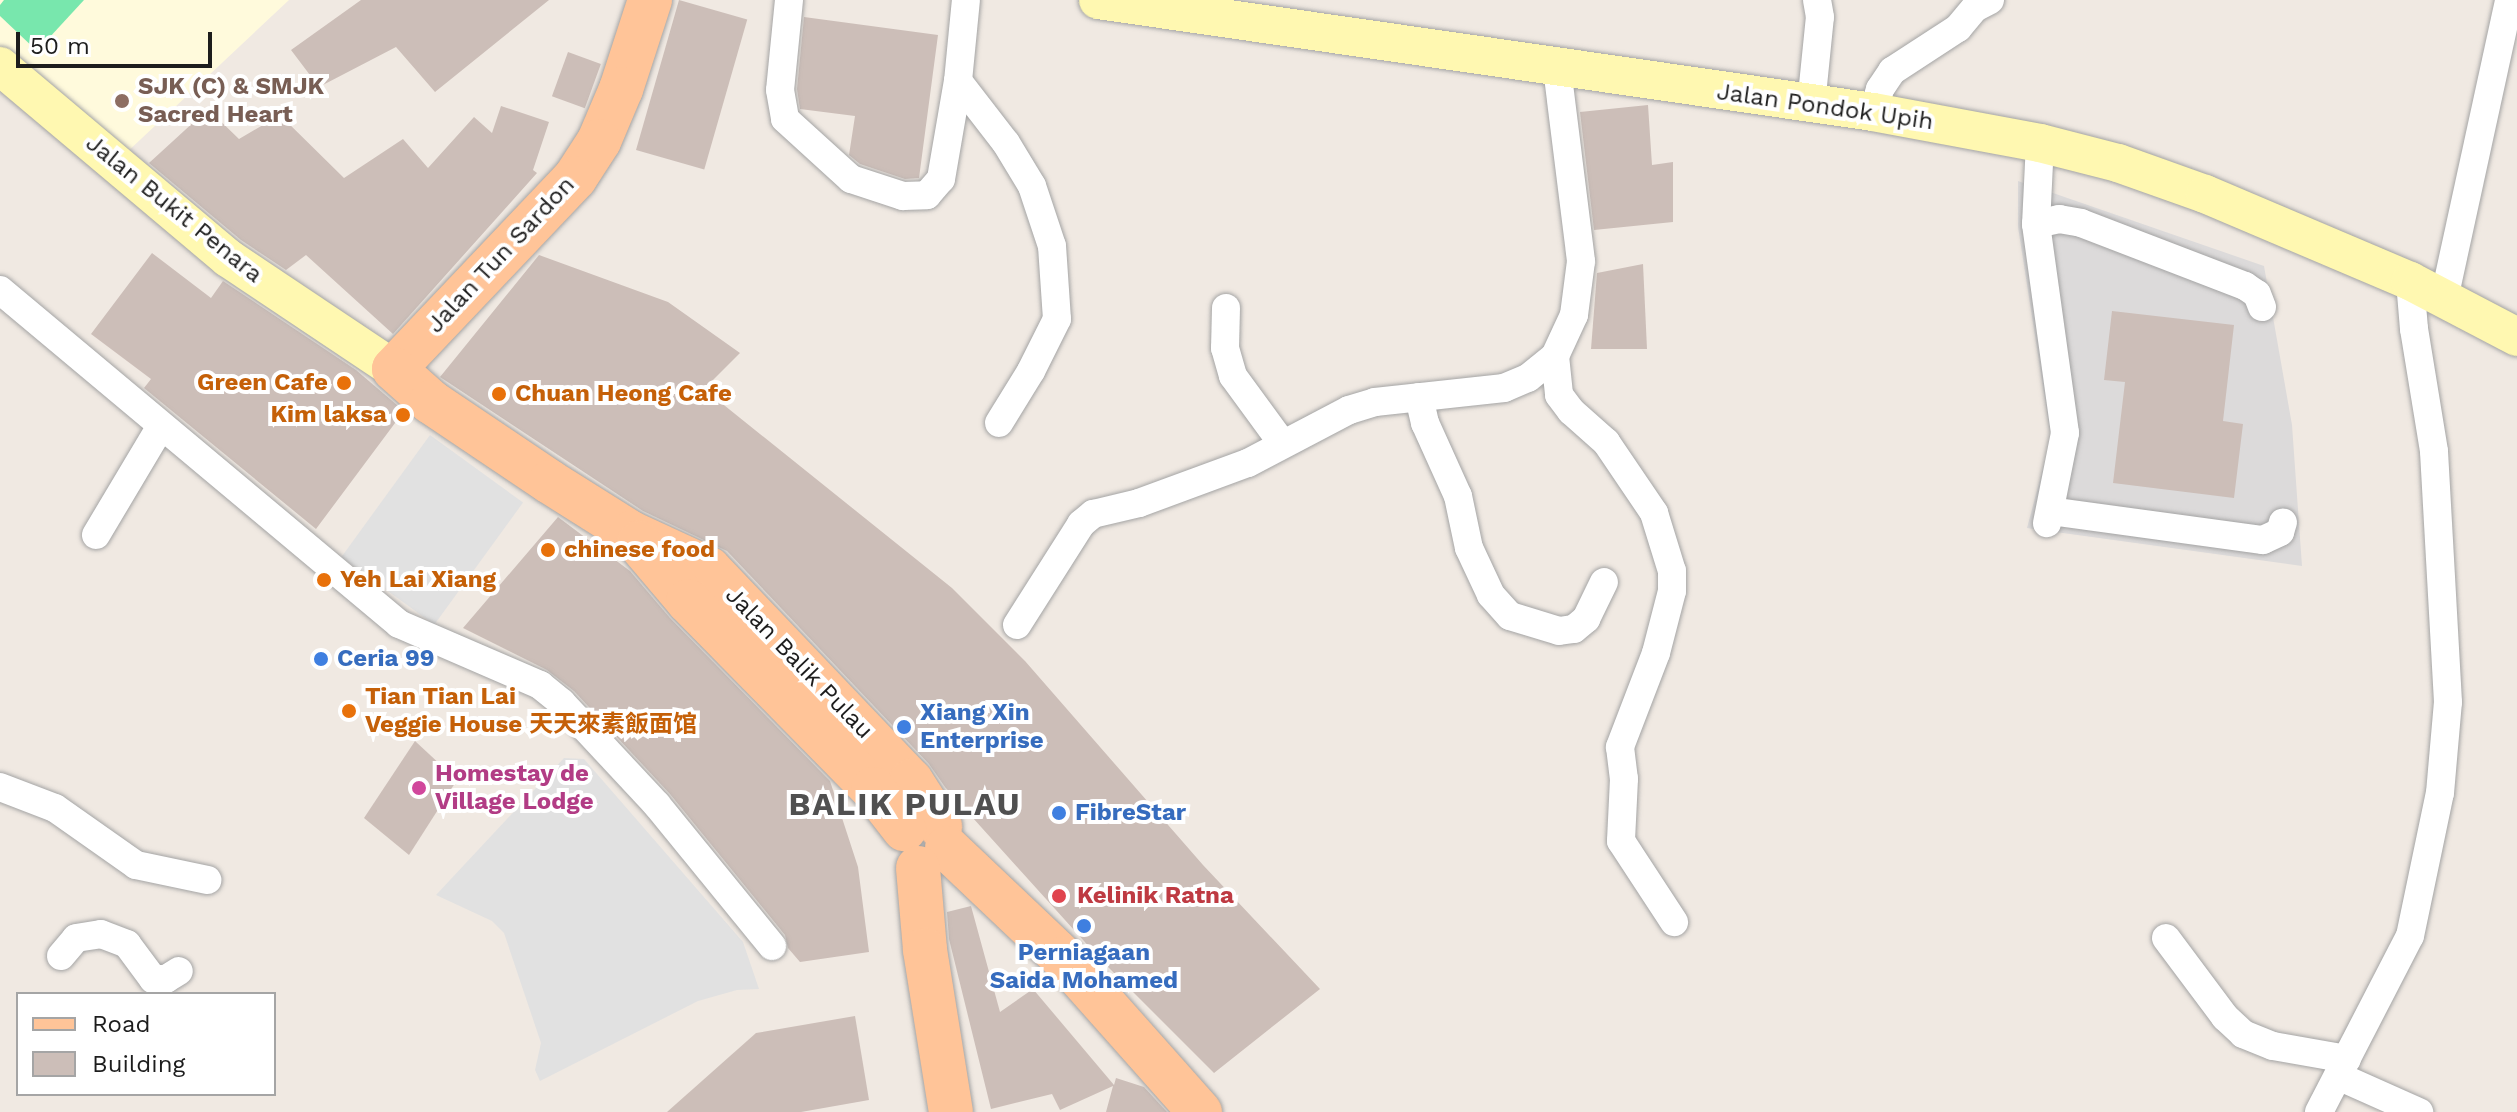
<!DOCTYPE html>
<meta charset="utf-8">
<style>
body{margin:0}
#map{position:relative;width:2517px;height:1112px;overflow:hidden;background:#f0e9e2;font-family:"Work Sans","Noto Sans SC",sans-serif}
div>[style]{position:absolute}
.residential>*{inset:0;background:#dcdada}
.education>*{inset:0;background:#fffadc}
.pitch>*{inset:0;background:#78e7ad}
.parking>*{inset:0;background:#e1e1e1;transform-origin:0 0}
.building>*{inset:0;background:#ccbeb8;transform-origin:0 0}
.roads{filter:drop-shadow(0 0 2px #a4a4a4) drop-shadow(0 0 2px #a4a4a4)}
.street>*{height:28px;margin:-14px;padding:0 14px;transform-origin:14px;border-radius:14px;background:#fff}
.secondary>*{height:38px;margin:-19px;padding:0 19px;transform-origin:19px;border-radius:19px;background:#fff8b1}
.primary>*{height:44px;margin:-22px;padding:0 22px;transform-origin:22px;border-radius:22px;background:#ffc498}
.dots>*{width:22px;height:22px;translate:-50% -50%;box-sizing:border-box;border:4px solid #fff;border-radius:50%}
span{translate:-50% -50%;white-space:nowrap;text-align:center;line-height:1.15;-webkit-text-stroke:8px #fff;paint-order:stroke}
.education-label{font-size:24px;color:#785e54;font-weight:700}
.left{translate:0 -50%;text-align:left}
.street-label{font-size:24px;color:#1d1d1d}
.food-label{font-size:24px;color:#c56008;font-weight:700}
.right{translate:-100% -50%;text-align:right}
.shop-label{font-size:24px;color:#366cbe;font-weight:700}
.hotel-label{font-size:24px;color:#b23c85;font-weight:700}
.health-label{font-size:24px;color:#be3a42;font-weight:700}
.district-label{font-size:32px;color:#505050;font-weight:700;letter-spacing:2px}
.legend{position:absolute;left:16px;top:992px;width:260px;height:104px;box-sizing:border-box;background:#fff;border:2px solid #a5a5a5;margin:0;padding:10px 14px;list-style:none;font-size:24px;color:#1d1d1d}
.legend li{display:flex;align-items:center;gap:16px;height:40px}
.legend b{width:40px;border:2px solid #a5a5a5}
.scale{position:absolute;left:16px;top:32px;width:196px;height:36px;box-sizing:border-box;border:4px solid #1d1d1d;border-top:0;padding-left:10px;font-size:24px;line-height:28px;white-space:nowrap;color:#1d1d1d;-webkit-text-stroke:6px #fff;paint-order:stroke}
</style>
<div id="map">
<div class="residential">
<i style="clip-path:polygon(2018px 181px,2264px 266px,2292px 425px,2302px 566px,2027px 528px,2051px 438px,2018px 227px)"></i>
</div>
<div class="education">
<i style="clip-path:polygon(0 0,289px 0,125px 154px,0 48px)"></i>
</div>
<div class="pitch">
<i style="clip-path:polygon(4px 0,84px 0,37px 51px,0 16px,0 5px)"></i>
</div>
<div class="parking">
<i style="left:430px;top:435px;width:115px;height:151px;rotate:36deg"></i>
<i style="clip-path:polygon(564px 758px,584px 759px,743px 942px,759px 989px,737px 990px,698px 1001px,540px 1081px,535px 1070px,541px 1043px,504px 933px,492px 921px,436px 895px)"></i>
</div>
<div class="building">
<i style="clip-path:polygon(361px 0,549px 0,435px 92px,396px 47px,319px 87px,291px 50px)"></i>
<i style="left:679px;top:0;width:71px;height:156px;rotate:16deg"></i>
<i style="clip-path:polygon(804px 17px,938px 35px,919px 178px,905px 179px,860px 164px,849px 155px,855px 116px,800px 109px,797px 89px)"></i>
<i style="left:568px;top:52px;width:35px;height:47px;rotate:20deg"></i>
<i style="clip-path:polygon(1648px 105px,1652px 165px,1673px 162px,1673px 222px,1594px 230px,1580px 112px)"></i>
<i style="clip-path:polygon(501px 106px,549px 122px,533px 170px,537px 173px,393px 334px,306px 255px,286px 270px,241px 240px,149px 163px,208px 109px,239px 139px,280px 115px,344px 178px,403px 139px,428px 168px,474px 117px,492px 133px)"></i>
<i style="clip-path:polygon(152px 253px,211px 298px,223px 281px,356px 370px,404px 411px,316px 529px,144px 388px,151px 379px,91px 334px)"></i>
<i style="clip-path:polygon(539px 255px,668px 302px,740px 353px,704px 389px,952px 588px,1025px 661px,1203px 865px,1320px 989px,1214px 1073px,1102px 961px,945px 787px,929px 764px,727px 551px,643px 511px,440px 377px)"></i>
<i style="clip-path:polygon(1643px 264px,1647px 349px,1591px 349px,1597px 273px)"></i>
<i style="clip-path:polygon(2112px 311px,2234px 325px,2223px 421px,2243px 424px,2234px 498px,2113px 483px,2125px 382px,2104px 380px)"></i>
<i style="clip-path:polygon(558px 517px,630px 571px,670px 618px,830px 781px,858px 867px,869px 952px,800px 962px,788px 948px,785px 935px,670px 794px,574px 691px,547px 670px,463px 628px)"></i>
<i style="clip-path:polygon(415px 741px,457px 780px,409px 855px,364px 818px)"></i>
<i style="clip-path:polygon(971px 906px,1000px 1012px,1033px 989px,1114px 1085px,1116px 1078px,1144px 1087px,1167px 1112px,1106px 1112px,1113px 1086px,1060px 1110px,1052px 1094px,991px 1109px,949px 939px,947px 912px)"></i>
<i style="clip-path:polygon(855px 1016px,869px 1100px,801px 1112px,667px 1112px,756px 1033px)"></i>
</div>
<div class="roads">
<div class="street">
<i style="left:789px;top:0;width:90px;rotate:95.7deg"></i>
<i style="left:780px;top:90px;width:29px;rotate:80deg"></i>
<i style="left:785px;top:119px;width:89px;rotate:42.3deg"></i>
<i style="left:851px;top:179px;width:55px;rotate:18.1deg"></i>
<i style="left:903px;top:196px;width:24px;rotate:-2deg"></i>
<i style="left:927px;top:195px;width:21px;rotate:-49deg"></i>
<i style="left:941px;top:179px;width:99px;rotate:-80.2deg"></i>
<i style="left:958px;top:81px;width:81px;rotate:-84.4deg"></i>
<i style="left:958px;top:81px;width:78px;rotate:52.3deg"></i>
<i style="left:1006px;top:143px;width:50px;rotate:58.8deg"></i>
<i style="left:1032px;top:186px;width:63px;rotate:71.6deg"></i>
<i style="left:1052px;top:246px;width:73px;rotate:86.1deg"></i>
<i style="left:1057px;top:319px;width:58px;rotate:116.6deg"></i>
<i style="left:1031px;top:371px;width:61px;rotate:121.6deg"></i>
<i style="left:1811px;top:105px;width:88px;rotate:-84.2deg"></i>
<i style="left:1820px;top:17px;width:17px;rotate:-100deg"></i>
<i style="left:1873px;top:112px;width:24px;rotate:-73deg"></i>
<i style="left:1880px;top:89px;width:22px;rotate:-56deg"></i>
<i style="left:1892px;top:71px;width:79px;rotate:-33.1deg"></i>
<i style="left:1958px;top:28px;width:26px;rotate:-50deg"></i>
<i style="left:1975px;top:8px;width:17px;rotate:-28deg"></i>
<i style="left:2040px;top:143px;width:81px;rotate:92.8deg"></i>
<i style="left:2036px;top:224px;width:211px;rotate:82.1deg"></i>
<i style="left:2065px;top:433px;width:92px;rotate:101.3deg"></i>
<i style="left:2036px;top:224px;width:24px;rotate:-12deg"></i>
<i style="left:2059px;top:219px;width:22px;rotate:10deg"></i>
<i style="left:2081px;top:223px;width:176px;rotate:21deg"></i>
<i style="left:2245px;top:286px;width:14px;rotate:34deg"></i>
<i style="left:2257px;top:294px;width:14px;rotate:69deg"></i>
<i style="left:0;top:290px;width:520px;rotate:39.93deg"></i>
<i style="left:399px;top:624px;width:154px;rotate:23.4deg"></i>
<i style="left:540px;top:685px;width:28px;rotate:39deg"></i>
<i style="left:562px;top:703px;width:139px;rotate:47deg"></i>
<i style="left:657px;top:805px;width:182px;rotate:50.8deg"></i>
<i style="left:2444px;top:299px;width:306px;rotate:-77.7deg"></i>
<i style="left:1226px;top:308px;width:40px;rotate:91.4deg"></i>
<i style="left:1225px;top:348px;width:29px;rotate:74deg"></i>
<i style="left:1233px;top:376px;width:83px;rotate:53.8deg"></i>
<i style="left:1555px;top:356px;width:39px;rotate:84deg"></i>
<i style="left:1559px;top:395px;width:20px;rotate:53deg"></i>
<i style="left:1571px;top:411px;width:47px;rotate:41.5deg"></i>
<i style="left:1606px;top:442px;width:86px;rotate:55.9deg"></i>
<i style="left:1654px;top:513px;width:61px;rotate:72.8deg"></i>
<i style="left:1672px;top:571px;width:20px;rotate:90deg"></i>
<i style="left:1672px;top:591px;width:64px;rotate:104.5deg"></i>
<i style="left:1656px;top:653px;width:101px;rotate:111deg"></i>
<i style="left:1620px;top:747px;width:32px;rotate:83deg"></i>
<i style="left:1624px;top:779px;width:62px;rotate:92.8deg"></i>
<i style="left:1621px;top:841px;width:97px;rotate:56.8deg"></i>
<i style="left:1419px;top:397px;width:27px;rotate:77deg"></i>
<i style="left:1425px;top:423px;width:80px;rotate:65.7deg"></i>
<i style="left:1458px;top:496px;width:53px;rotate:78.1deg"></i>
<i style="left:1469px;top:548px;width:52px;rotate:64.9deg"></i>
<i style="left:1491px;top:595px;width:28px;rotate:48deg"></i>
<i style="left:1510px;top:616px;width:51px;rotate:17deg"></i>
<i style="left:1559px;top:631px;width:15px;rotate:-8deg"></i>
<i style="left:1574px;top:629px;width:16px;rotate:-40deg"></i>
<i style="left:1586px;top:619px;width:41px;rotate:-64.1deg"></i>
<i style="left:2050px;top:511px;width:215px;rotate:7.8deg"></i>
<i style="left:2263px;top:540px;width:19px;rotate:-25deg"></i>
<i style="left:2280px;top:532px;width:10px;rotate:-73deg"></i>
<i style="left:96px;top:535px;width:127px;rotate:-59.2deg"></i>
<i style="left:1017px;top:625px;width:120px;rotate:-57.6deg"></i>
<i style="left:1081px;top:524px;width:16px;rotate:-40deg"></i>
<i style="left:1093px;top:514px;width:47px;rotate:-13.4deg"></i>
<i style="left:1139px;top:503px;width:116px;rotate:-20.2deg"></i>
<i style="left:1248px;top:463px;width:114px;rotate:-27.7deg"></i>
<i style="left:1349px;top:410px;width:27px;rotate:-17deg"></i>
<i style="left:1375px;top:402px;width:130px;rotate:-6.2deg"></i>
<i style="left:1504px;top:388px;width:26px;rotate:-23deg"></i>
<i style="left:1528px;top:378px;width:35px;rotate:-39deg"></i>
<i style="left:1555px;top:356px;width:45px;rotate:-65.1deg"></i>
<i style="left:1574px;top:315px;width:54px;rotate:-82.6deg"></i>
<i style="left:1581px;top:261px;width:194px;rotate:-97.1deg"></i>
<i style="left:0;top:787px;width:59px;rotate:20.9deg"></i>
<i style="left:55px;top:808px;width:99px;rotate:35.1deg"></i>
<i style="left:136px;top:865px;width:73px;rotate:11.9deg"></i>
<i style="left:2166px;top:938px;width:99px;rotate:53.2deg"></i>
<i style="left:2225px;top:1017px;width:25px;rotate:43deg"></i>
<i style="left:2243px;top:1034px;width:32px;rotate:22deg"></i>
<i style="left:2273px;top:1046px;width:75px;rotate:10deg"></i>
<i style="left:61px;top:956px;width:23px;rotate:-50deg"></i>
<i style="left:76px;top:938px;width:25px;rotate:-9deg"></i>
<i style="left:101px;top:934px;width:28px;rotate:21deg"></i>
<i style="left:127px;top:944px;width:44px;rotate:53.4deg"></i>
<i style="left:153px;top:979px;width:13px"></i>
<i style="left:166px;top:979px;width:15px;rotate:-32deg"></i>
<i style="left:2338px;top:1076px;width:89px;rotate:24deg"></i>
<i style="left:2319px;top:1112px;width:198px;rotate:-62.7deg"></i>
<i style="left:2410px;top:936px;width:146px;rotate:-78.2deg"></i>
<i style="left:2440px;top:793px;width:91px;rotate:-85deg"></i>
<i style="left:2448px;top:702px;width:251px;rotate:-93.2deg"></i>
<i style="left:2434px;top:451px;width:124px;rotate:-99.3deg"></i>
<i style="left:2414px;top:329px;width:48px;rotate:-94.8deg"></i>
</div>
<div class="secondary">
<i style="left:1098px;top:0;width:783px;rotate:8.22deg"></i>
<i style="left:1873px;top:112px;width:170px;rotate:10.5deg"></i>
<i style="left:2040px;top:143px;width:81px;rotate:14.4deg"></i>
<i style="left:2118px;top:163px;width:92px;rotate:19.6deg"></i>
<i style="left:2205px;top:194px;width:223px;rotate:23deg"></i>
<i style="left:2410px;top:281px;width:121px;rotate:27.6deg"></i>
<i style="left:0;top:66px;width:298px;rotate:40.1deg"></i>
<i style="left:228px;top:258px;width:200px;rotate:33.8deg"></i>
</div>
<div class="primary">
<i style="left:650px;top:0;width:94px;rotate:108deg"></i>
<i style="left:621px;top:89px;width:56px;rotate:112.9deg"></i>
<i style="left:599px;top:141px;width:44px;rotate:123deg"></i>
<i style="left:575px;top:178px;width:263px;rotate:133.5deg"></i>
<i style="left:394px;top:369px;width:50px;rotate:41.7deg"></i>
<i style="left:431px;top:402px;width:143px;rotate:33.9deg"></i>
<i style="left:550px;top:482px;width:96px;rotate:32.2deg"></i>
<i style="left:631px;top:533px;width:86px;rotate:24.8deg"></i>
<i style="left:709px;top:569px;width:293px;rotate:46.4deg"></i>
<i style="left:911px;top:781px;width:54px;rotate:57.2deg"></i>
<i style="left:639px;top:543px;width:76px;rotate:49.8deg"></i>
<i style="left:688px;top:601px;width:264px;rotate:45.5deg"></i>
<i style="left:873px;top:789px;width:51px;rotate:52.2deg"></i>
<i style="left:947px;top:848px;width:161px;rotate:43.5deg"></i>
<i style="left:1064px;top:959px;width:205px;rotate:48.4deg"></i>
<i style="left:918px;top:868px;width:82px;rotate:85.1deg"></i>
<i style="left:925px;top:950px;width:164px;rotate:80.9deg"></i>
</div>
</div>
<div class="dots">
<i style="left:122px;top:101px;background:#8d6e63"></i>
<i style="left:344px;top:383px;background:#e8710a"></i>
<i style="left:499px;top:394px;background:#e8710a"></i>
<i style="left:403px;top:415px;background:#e8710a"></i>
<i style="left:548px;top:550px;background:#e8710a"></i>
<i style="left:324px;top:580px;background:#e8710a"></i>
<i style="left:321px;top:659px;background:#3f7fe0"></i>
<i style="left:349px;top:711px;background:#e8710a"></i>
<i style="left:904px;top:727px;background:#3f7fe0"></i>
<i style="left:419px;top:788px;background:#d1479c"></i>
<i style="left:1059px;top:813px;background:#3f7fe0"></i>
<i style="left:1059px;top:896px;background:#e0444e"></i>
<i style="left:1084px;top:926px;background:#3f7fe0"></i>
</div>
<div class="education-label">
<span class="left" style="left:138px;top:101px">SJK (C) &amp; SMJK<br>Sacred Heart</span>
</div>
<div class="street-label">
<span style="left:1825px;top:107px;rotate:8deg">Jalan Pondok Upih</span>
<span style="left:174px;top:209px;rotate:39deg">Jalan Bukit Penara</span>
<span style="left:501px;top:255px;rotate:-47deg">Jalan Tun Sardon</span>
<span style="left:799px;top:663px;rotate:46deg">Jalan Balik Pulau</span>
</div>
<div class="food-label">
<span class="right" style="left:328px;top:383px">Green Cafe</span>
<span class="left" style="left:515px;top:394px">Chuan Heong Cafe</span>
<span class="right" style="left:387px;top:415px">Kim laksa</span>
<span class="left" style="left:564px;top:550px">chinese food</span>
<span class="left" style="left:340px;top:580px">Yeh Lai Xiang</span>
<span class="left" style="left:365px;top:711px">Tian Tian Lai<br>Veggie House 天天來素飯面馆</span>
</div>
<div class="shop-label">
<span class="left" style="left:337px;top:659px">Ceria 99</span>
<span class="left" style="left:920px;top:727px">Xiang Xin<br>Enterprise</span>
<span class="left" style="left:1075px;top:813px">FibreStar</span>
<span style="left:1084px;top:967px">Perniagaan<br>Saida Mohamed</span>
</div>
<div class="hotel-label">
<span class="left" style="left:435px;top:788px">Homestay de<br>Village Lodge</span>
</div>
<div class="health-label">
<span class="left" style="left:1077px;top:896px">Kelinik Ratna</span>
</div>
<div class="district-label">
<span style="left:905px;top:804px">BALIK PULAU</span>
</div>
<ul class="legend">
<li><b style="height:10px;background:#ffc498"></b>Road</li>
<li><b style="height:22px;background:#ccbeb8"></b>Building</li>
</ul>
<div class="scale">50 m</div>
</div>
